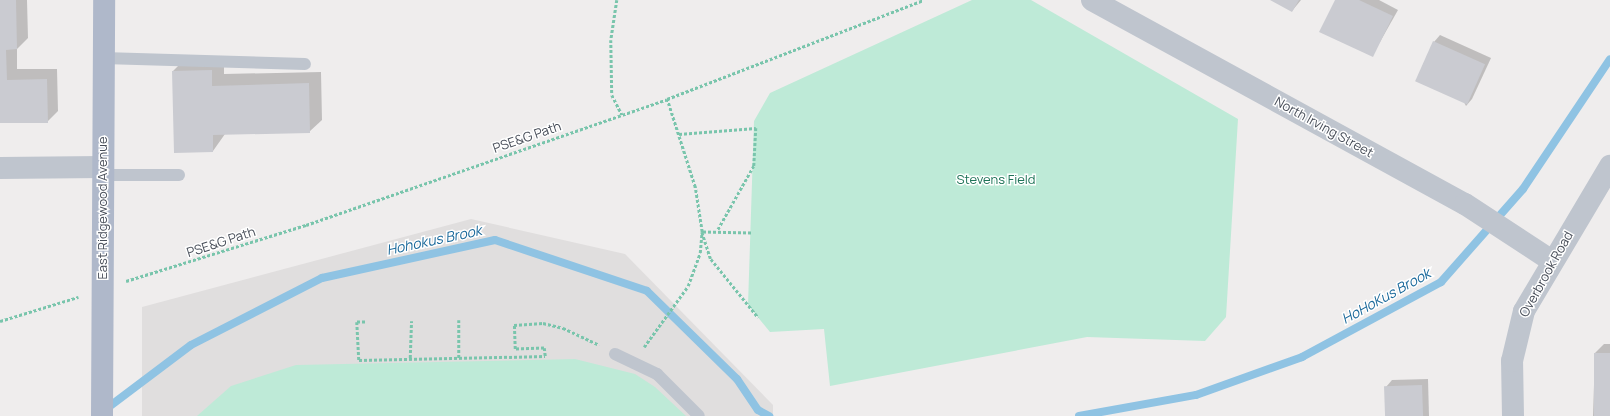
<!DOCTYPE html>
<style>
body{margin:0}
#map{position:relative;width:1610px;height:416px;overflow:hidden;background:#efeded;font-family:Manrope,sans-serif}
div>[style]{position:absolute}
.education>*{inset:0;background:#e0dede}
.green>*{inset:0;background:#beead7}
.shadow>*{inset:0;background:#0003}
.stream>*{height:8px;margin:-4px;padding:0 4px;transform-origin:4px;border-radius:4px;background:#8fc3e3}
.building>*{inset:0;background:#cacbd1;transform-origin:0 0}
.path>*{height:2.5px;margin-top:-1.25px;transform-origin:0;background:repeating-linear-gradient(90deg,#79c5ac 0 3px,transparent 0 5px)}
.lane>*{height:12px;margin:-6px;padding:0 6px;transform-origin:6px;border-radius:6px;background:#bfc5ce}
.street>*{height:22px;margin:-11px;padding:0 11px;transform-origin:11px;border-radius:11px;background:#bfc5ce}
.primary>*{height:22px;margin:-11px;padding:0 11px;transform-origin:11px;border-radius:11px;background:#afb8ca}
span{translate:-50% -50%;white-space:nowrap;text-align:center;line-height:1.15;-webkit-text-stroke:3px #fff;paint-order:stroke}
.street-label{font-size:13px;color:#474d58}
.park-label{font-size:13px;color:#1e7357}
.water-label{font-size:14px;color:#19689a;font-style:italic}
</style>
<div id="map">
<div class="education">
<i style="clip-path:polygon(471px 219px,625px 254px,773px 405px,773px 416px,142px 416px,142px 307px)"></i>
</div>
<div class="green">
<i style="clip-path:polygon(972px 0,1031px 0,1238px 119px,1226px 317px,1205px 341px,1087px 337px,830px 386px,824px 329px,770px 332px,748px 305px,754px 121px,770px 93px)"></i>
<i style="clip-path:polygon(575px 359px,635px 374px,655px 387px,686px 416px,197px 416px,231px 386px,296px 365px)"></i>
</div>
<div class="shadow">
<i style="clip-path:polygon(0 0,27px 0,28px 38px,17px 49px,17px 69px,57px 69px,58px 111px,47px 122px,0 122px)"></i>
<i style="clip-path:polygon(1272px 0,1301px 0,1292px 11px)"></i>
<i style="clip-path:polygon(1336px 0,1379px 0,1398px 10px,1372px 56px)"></i>
<i style="clip-path:polygon(1440px 35px,1491px 58px,1472px 99px,1466px 106px,1434px 42px)"></i>
<i style="clip-path:polygon(224px 58px,224px 74px,321px 72px,322px 120px,309px 132px,225px 134px,213px 151px,175px 152px,173px 71px,185px 59px)"></i>
<i style="clip-path:polygon(1604px 344px,1610px 344px,1610px 416px,1593px 416px,1595px 353px)"></i>
<i style="clip-path:polygon(1428px 379px,1429px 416px,1386px 416px,1386px 387px,1392px 380px)"></i>
</div>
<div class="stream">
<i style="left:106px;top:409px;width:106px;rotate:-37deg"></i>
<i style="left:191px;top:345px;width:147px;rotate:-27.1deg"></i>
<i style="left:322px;top:278px;width:177px;rotate:-12.4deg"></i>
<i style="left:495px;top:240px;width:160px;rotate:18.5deg"></i>
<i style="left:647px;top:291px;width:126px;rotate:44.4deg"></i>
<i style="left:737px;top:379px;width:37px;rotate:56deg"></i>
<i style="left:758px;top:410px;width:13px;rotate:29deg"></i>
<i style="left:1079px;top:416px;width:119px;rotate:-10.2deg"></i>
<i style="left:1196px;top:395px;width:113px;rotate:-19.7deg"></i>
<i style="left:1302px;top:357px;width:158px;rotate:-28.3deg"></i>
<i style="left:1441px;top:282px;width:124px;rotate:-48.6deg"></i>
<i style="left:1523px;top:189px;width:156px;rotate:-56.2deg"></i>
</div>
<div class="building">
<i style="clip-path:polygon(0 0,16px 0,17px 49px,6px 50px,7px 80px,47px 79px,48px 123px,0 123px)"></i>
<i style="clip-path:polygon(1270px 0,1299px 0,1292px 12px)"></i>
<i style="clip-path:polygon(1335px 0,1359px 0,1393px 16px,1373px 57px,1319px 32px)"></i>
<i style="left:1433px;top:41px;width:57px;height:44px;rotate:24deg"></i>
<i style="clip-path:polygon(212px 70px,212px 86px,309px 83px,310px 133px,213px 135px,213px 152px,174px 153px,172px 71px)"></i>
<i style="left:1594px;top:353px;width:16px;height:63px"></i>
<i style="left:1422px;top:385px;width:31px;height:38px;rotate:88deg"></i>
</div>
<div class="path">
<i style="left:617px;top:0;width:40px;rotate:98.5deg"></i>
<i style="left:611px;top:40px;width:55px;rotate:89deg"></i>
<i style="left:612px;top:95px;width:22px;rotate:63deg"></i>
<i style="left:679px;top:134px;width:77px;rotate:-4.5deg"></i>
<i style="left:756px;top:128px;width:38px;rotate:93deg"></i>
<i style="left:754px;top:166px;width:73px;rotate:119.4deg"></i>
<i style="left:751px;top:233px;width:49px;rotate:-178.8deg"></i>
<i style="left:702px;top:232px;width:28px;rotate:72deg"></i>
<i style="left:711px;top:259px;width:75px;rotate:51deg"></i>
<i style="left:126px;top:281px;width:189px;rotate:-17.3deg"></i>
<i style="left:306px;top:225px;width:382px;rotate:-19.2deg"></i>
<i style="left:667px;top:99px;width:274px;rotate:-21.1deg"></i>
<i style="left:459px;top:320px;width:38px;rotate:90deg"></i>
<i style="left:0;top:321px;width:82px;rotate:-17.1deg"></i>
<i style="left:365px;top:322px;width:8px;rotate:180deg"></i>
<i style="left:357px;top:322px;width:38px;rotate:87deg"></i>
<i style="left:359px;top:360px;width:186px;rotate:-1.2deg"></i>
<i style="left:545px;top:356px;width:8px;rotate:-97deg"></i>
<i style="left:544px;top:348px;width:29px;rotate:178deg"></i>
<i style="left:515px;top:349px;width:24px;rotate:-92deg"></i>
<i style="left:514px;top:325px;width:29px;rotate:-4deg"></i>
<i style="left:543px;top:323px;width:21px;rotate:14deg"></i>
<i style="left:563px;top:328px;width:40px;rotate:25deg"></i>
<i style="left:644px;top:347px;width:75px;rotate:-54.2deg"></i>
<i style="left:688px;top:286px;width:35px;rotate:-70deg"></i>
<i style="left:700px;top:253px;width:21px;rotate:-85deg"></i>
<i style="left:702px;top:232px;width:46px;rotate:-98.8deg"></i>
<i style="left:695px;top:187px;width:92px;rotate:-107.7deg"></i>
<i style="left:410px;top:358px;width:37px;rotate:-88deg"></i>
</div>
<div class="lane">
<i style="left:103px;top:58px;width:202px;rotate:1.7deg"></i>
<i style="left:102px;top:175px;width:77px"></i>
<i style="left:615px;top:354px;width:47px;rotate:25.5deg"></i>
<i style="left:657px;top:374px;width:59px;rotate:45deg"></i>
</div>
<div class="street">
<i style="left:1092px;top:0;width:425px;rotate:28.7deg"></i>
<i style="left:1465px;top:204px;width:104px;rotate:33.2deg"></i>
<i style="left:0;top:168px;width:102px;rotate:-0.6deg"></i>
<i style="left:1513px;top:416px;width:55px;rotate:-91deg"></i>
<i style="left:1512px;top:361px;width:51px;rotate:-76.5deg"></i>
<i style="left:1524px;top:311px;width:169px;rotate:-59.3deg"></i>
</div>
<div class="primary">
<i style="left:102px;top:416px;width:416px;rotate:-89.7deg"></i>
</div>
<div class="street-label">
<span style="left:1324px;top:127px;rotate:29deg">North Irving Street</span>
<span style="left:527px;top:137px;rotate:-19deg">PSE&amp;G Path</span>
<span style="left:102px;top:208px;rotate:-90deg">East Ridgewood Avenue</span>
<span style="left:221px;top:242px;rotate:-18deg">PSE&amp;G Path</span>
<span style="left:1546px;top:274px;rotate:-61deg">Overbrook Road</span>
</div>
<div class="park-label">
<span style="left:996px;top:179px">Stevens Field</span>
</div>
<div class="water-label">
<span style="left:434px;top:240px;rotate:-12deg">Hohokus Brook</span>
<span style="left:1386px;top:296px;rotate:-29deg">HoHoKus Brook</span>
</div>
</div>
